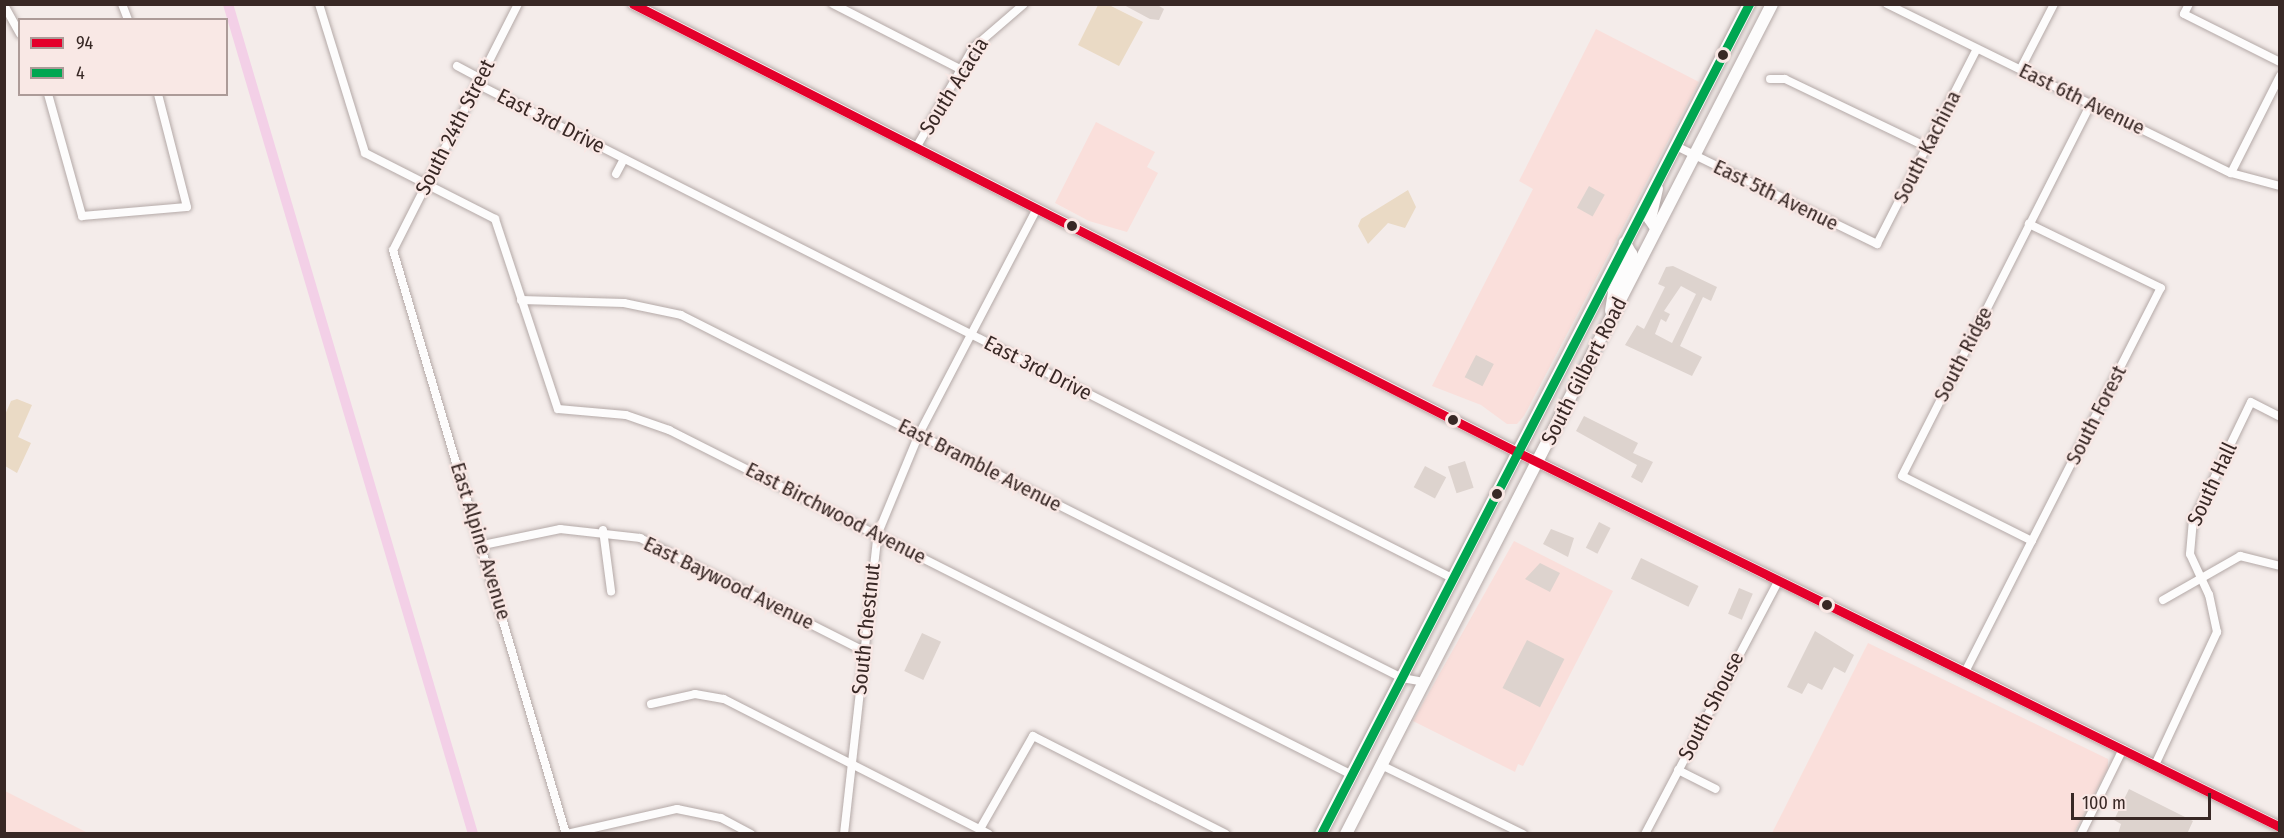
<!DOCTYPE html>
<style>
body{margin:0}
#map{position:relative;width:2284px;height:838px;overflow:hidden;background:#f4ecea;font-family:"Fira Sans Condensed",sans-serif}
div>[style]{position:absolute}
.built>*{inset:0;background:#fadfdb}
.green>*{inset:0;background:#eadac5}
.canal>*{height:10px;margin:-5px;padding:0 5px;transform-origin:5px;border-radius:5px;background:#f3d0e7}
.building>*{inset:0;background:#ddd3ce;transform-origin:0 0}
.roads{filter:drop-shadow(0 0 2px #b4a9a7) drop-shadow(0 0 2px #b4a9a7)}
.street>*{height:8px;margin:-4px;padding:0 4px;transform-origin:4px;border-radius:4px;background:#fdfcfc}
.secondary>*{height:10px;margin:-5px;padding:0 5px;transform-origin:5px;border-radius:5px;background:#fdfcfc}
.primary>*{height:12px;margin:-6px;padding:0 6px;transform-origin:6px;border-radius:6px;background:#fdfcfc}
.bus-1>*{height:9px;margin:-4.5px;padding:0 4.5px;transform-origin:4.5px;border-radius:4.5px;background:#e4002b}
.bus-2>*{height:9px;margin:-4.5px;padding:0 4.5px;transform-origin:4.5px;border-radius:4.5px;background:#00a651}
.dots>*{width:16px;height:16px;translate:-50% -50%;box-sizing:border-box;border:3px solid #f9e8e5;border-radius:50%}
span{translate:-50% -50%;white-space:nowrap;text-align:center;line-height:1.15;-webkit-text-stroke:4.5px #f9e8e5;paint-order:stroke}
.street-label{font-size:21px;color:#382825}
.frame{position:absolute;inset:0;border:6px solid #382825;pointer-events:none}
.legend{position:absolute;left:18px;top:18px;width:210px;height:78px;box-sizing:border-box;background:#f9e8e5;border:2px solid #ac9b98;margin:0;padding:8px 10px;list-style:none;font-size:18px;color:#382825}
.legend li{display:flex;align-items:center;gap:12px;height:30px}
.legend b{width:30px;border:2px solid #ac9b98}
.scale{position:absolute;left:2071px;top:793px;width:140px;height:27px;box-sizing:border-box;border:3px solid #382825;border-top:0;padding-left:8px;font-size:18px;line-height:21px;white-space:nowrap;color:#382825;-webkit-text-stroke:4px #f9e8e5;paint-order:stroke}
</style>
<div id="map">
<div class="built">
<i style="clip-path:polygon(1596px 29px,1699px 82px,1524px 416px,1517px 424px,1507px 424px,1481px 405px,1432px 386px,1533px 189px,1519px 181px)"></i>
<i style="clip-path:polygon(1096px 122px,1155px 152px,1147px 167px,1158px 173px,1127px 232px,1089px 221px,1055px 203px)"></i>
<i style="clip-path:polygon(1514px 541px,1613px 591px,1523px 766px,1518px 764px,1515px 772px,1413px 721px)"></i>
<i style="clip-path:polygon(1868px 643px,2108px 759px,2108px 768px,2074px 833px,1772px 833px)"></i>
<i style="clip-path:polygon(5px 791px,86px 832px,5px 833px)"></i>
</div>
<div class="green">
<i style="clip-path:polygon(1098px 5px,1109px 5px,1143px 22px,1119px 66px,1078px 45px)"></i>
<i style="clip-path:polygon(1408px 190px,1416px 207px,1405px 228px,1388px 223px,1368px 244px,1358px 226px,1361px 219px)"></i>
<i style="clip-path:polygon(17px 399px,32px 405px,18px 437px,31px 443px,17px 473px,5px 466px,4px 417px,11px 401px)"></i>
</div>
<div class="canal">
<i style="left:228px;top:4px;width:865px;rotate:73.55deg"></i>
</div>
<div class="building">
<i style="clip-path:polygon(1122px 4px,1156px 4px,1164px 9px,1159px 20px,1150px 19px)"></i>
<i style="left:1589px;top:186px;width:18px;height:25px;rotate:29deg"></i>
<i style="clip-path:polygon(evenodd,1673px 266px,1717px 287px,1711px 301px,1703px 297px,1680px 346px,1702px 357px,1692px 376px,1625px 345px,1637px 325px,1644px 329px,1665px 287px,1658px 284px,1666px 267px,1673px 266px,1681px 286px,1696px 294px,1672px 343px,1655px 334px,1661px 319px,1666px 322px,1670px 314px,1664px 311px,1681px 286px)"></i>
<i style="left:1476px;top:355px;width:20px;height:25px;rotate:27deg"></i>
<i style="clip-path:polygon(1584px 416px,1638px 443px,1633px 453px,1653px 462px,1642px 483px,1631px 477px,1637px 465px,1576px 431px)"></i>
<i style="left:1465px;top:461px;width:28px;height:18px;rotate:72deg"></i>
<i style="left:1425px;top:466px;width:24px;height:24px;rotate:28deg"></i>
<i style="left:1599px;top:522px;width:13px;height:29px;rotate:27deg"></i>
<i style="clip-path:polygon(1551px 529px,1574px 538px,1568px 557px,1543px 544px)"></i>
<i style="left:1641px;top:558px;width:64px;height:23px;rotate:26deg"></i>
<i style="clip-path:polygon(1540px 563px,1560px 573px,1550px 592px,1525px 579px)"></i>
<i style="left:1739px;top:588px;width:15px;height:28px;rotate:23deg"></i>
<i style="clip-path:polygon(1815px 631px,1854px 655px,1845px 673px,1834px 667px,1822px 690px,1808px 683px,1802px 694px,1787px 687px)"></i>
<i style="left:922px;top:633px;width:21px;height:42px;rotate:25deg"></i>
<i style="left:1527px;top:640px;width:42px;height:54px;rotate:27deg"></i>
<i style="clip-path:polygon(2129px 789px,2193px 821px,2187px 834px,2118px 834px,2121px 824px,2114px 820px)"></i>
</div>
<div class="roads">
<div class="street">
<i style="left:122px;top:4px;width:17px;rotate:69deg"></i>
<i style="left:319px;top:4px;width:156px;rotate:72.8deg"></i>
<i style="left:365px;top:153px;width:146px;rotate:26.9deg"></i>
<i style="left:495px;top:219px;width:200px;rotate:71.7deg"></i>
<i style="left:558px;top:409px;width:68px;rotate:5deg"></i>
<i style="left:626px;top:415px;width:46px;rotate:19.2deg"></i>
<i style="left:669px;top:430px;width:765px;rotate:26.8deg"></i>
<i style="left:518px;top:4px;width:276px;rotate:116.9deg"></i>
<i style="left:393px;top:250px;width:609px;rotate:73.5deg"></i>
<i style="left:833px;top:4px;width:143px;rotate:27.1deg"></i>
<i style="left:1887px;top:4px;width:383px;rotate:26.2deg"></i>
<i style="left:2231px;top:173px;width:51px;rotate:14.9deg"></i>
<i style="left:2189px;top:4px;width:11px;rotate:117deg"></i>
<i style="left:2184px;top:14px;width:107px;rotate:26.6deg"></i>
<i style="left:4px;top:5px;width:33px;rotate:61deg"></i>
<i style="left:457px;top:66px;width:26px;rotate:28deg"></i>
<i style="left:2021px;top:68px;width:72px;rotate:-62.7deg"></i>
<i style="left:1770px;top:79px;width:15px"></i>
<i style="left:1785px;top:79px;width:157px;rotate:25.6deg"></i>
<i style="left:477px;top:84px;width:1093px;rotate:26.87deg"></i>
<i style="left:48px;top:94px;width:127px;rotate:74.4deg"></i>
<i style="left:82px;top:216px;width:105px;rotate:-4.9deg"></i>
<i style="left:187px;top:207px;width:117px;rotate:-104.4deg"></i>
<i style="left:1676px;top:146px;width:224px;rotate:26deg"></i>
<i style="left:1877px;top:244px;width:219px;rotate:-62.9deg"></i>
<i style="left:916px;top:148px;width:115px;rotate:-60.3deg"></i>
<i style="left:973px;top:48px;width:67px;rotate:-40.8deg"></i>
<i style="left:2231px;top:173px;width:109px;rotate:-63.2deg"></i>
<i style="left:616px;top:174px;width:17px;rotate:-62deg"></i>
<i style="left:521px;top:300px;width:103px;rotate:1.7deg"></i>
<i style="left:624px;top:303px;width:58px;rotate:11.9deg"></i>
<i style="left:681px;top:315px;width:807px;rotate:26.72deg"></i>
<i style="left:1402px;top:678px;width:22px;rotate:10deg"></i>
<i style="left:603px;top:530px;width:62px;rotate:82.5deg"></i>
<i style="left:2032px;top:541px;width:145px;rotate:-153.4deg"></i>
<i style="left:1902px;top:476px;width:418px;rotate:-63.1deg"></i>
<i style="left:483px;top:545px;width:79px;rotate:-11.7deg"></i>
<i style="left:560px;top:529px;width:81px;rotate:6.4deg"></i>
<i style="left:640px;top:538px;width:251px;rotate:26.8deg"></i>
<i style="left:2163px;top:600px;width:89px;rotate:-29.7deg"></i>
<i style="left:2240px;top:556px;width:41px;rotate:14deg"></i>
<i style="left:1965px;top:672px;width:431px;rotate:-63deg"></i>
<i style="left:2161px;top:288px;width:147px;rotate:-154.1deg"></i>
<i style="left:651px;top:704px;width:45px;rotate:-12.8deg"></i>
<i style="left:695px;top:694px;width:29px;rotate:10deg"></i>
<i style="left:724px;top:699px;width:297px;rotate:27deg"></i>
<i style="left:1381px;top:765px;width:158px;rotate:25.9deg"></i>
<i style="left:2155px;top:765px;width:147px;rotate:-65deg"></i>
<i style="left:2217px;top:632px;width:38px;rotate:-102deg"></i>
<i style="left:2209px;top:595px;width:45px;rotate:-114.9deg"></i>
<i style="left:2190px;top:554px;width:32px;rotate:-85deg"></i>
<i style="left:2193px;top:522px;width:133px;rotate:-64.2deg"></i>
<i style="left:2251px;top:402px;width:33px;rotate:27deg"></i>
<i style="left:1678px;top:770px;width:42px;rotate:26.6deg"></i>
<i style="left:980px;top:829px;width:107px;rotate:-60.3deg"></i>
<i style="left:1033px;top:736px;width:216px;rotate:26.9deg"></i>
<i style="left:567px;top:834px;width:113px;rotate:-12.8deg"></i>
<i style="left:677px;top:809px;width:45px;rotate:11.6deg"></i>
<i style="left:721px;top:818px;width:34px;rotate:28deg"></i>
<i style="left:844px;top:834px;width:303px;rotate:-83.6deg"></i>
<i style="left:878px;top:533px;width:107px;rotate:-67.5deg"></i>
<i style="left:919px;top:434px;width:253px;rotate:-62.4deg"></i>
<i style="left:1645px;top:834px;width:287px;rotate:-62.2deg"></i>
<i style="left:2081px;top:834px;width:95px;rotate:-63.7deg"></i>
</div>
<div class="secondary">
<i style="left:633px;top:4px;width:991px;rotate:26.88deg"></i>
<i style="left:1517px;top:452px;width:850px;rotate:26.17deg"></i>
</div>
<div class="primary">
<i style="left:1656px;top:228px;width:11px;rotate:-124deg"></i>
<i style="left:1650px;top:219px;width:31px;rotate:-77deg"></i>
<i style="left:1611px;top:311px;width:19px;rotate:-81deg"></i>
<i style="left:1614px;top:292px;width:42px;rotate:-65.9deg"></i>
<i style="left:1631px;top:254px;width:13px;rotate:-119deg"></i>
<i style="left:1321px;top:834px;width:934px;rotate:-62.72deg"></i>
<i style="left:1346px;top:834px;width:933px;rotate:-62.83deg"></i>
</div>
</div>
<div class="bus-1">
<i style="left:633px;top:4px;width:991px;rotate:26.88deg"></i>
<i style="left:1517px;top:452px;width:850px;rotate:26.17deg"></i>
</div>
<div class="bus-2">
<i style="left:1321px;top:834px;width:934px;rotate:-62.72deg"></i>
</div>
<div class="dots">
<i style="left:1723px;top:55px;background:#382825"></i>
<i style="left:1072px;top:226px;background:#382825"></i>
<i style="left:1453px;top:420px;background:#382825"></i>
<i style="left:1497px;top:494px;background:#382825"></i>
<i style="left:1827px;top:605px;background:#382825"></i>
</div>
<div class="street-label">
<span style="left:954px;top:86px;rotate:-58deg">South Acacia</span>
<span style="left:2082px;top:99px;rotate:26deg">East 6th Avenue</span>
<span style="left:551px;top:121px;rotate:27deg">East 3rd Drive</span>
<span style="left:455px;top:127px;rotate:-63deg">South 24th Street</span>
<span style="left:1927px;top:147px;rotate:-63deg">South Kachina</span>
<span style="left:1776px;top:195px;rotate:26deg">East 5th Avenue</span>
<span style="left:1963px;top:354px;rotate:-63deg">South Ridge</span>
<span style="left:1038px;top:368px;rotate:27deg">East 3rd Drive</span>
<span style="left:1584px;top:371px;rotate:-63deg">South Gilbert Road</span>
<span style="left:2096px;top:415px;rotate:-63deg">South Forest</span>
<span style="left:980px;top:465px;rotate:27deg">East Bramble Avenue</span>
<span style="left:2212px;top:484px;rotate:-65deg">South Hall</span>
<span style="left:836px;top:513px;rotate:27deg">East Birchwood Avenue</span>
<span style="left:481px;top:541px;rotate:73deg">East Alpine Avenue</span>
<span style="left:729px;top:583px;rotate:26deg">East Baywood Avenue</span>
<span style="left:866px;top:629px;rotate:-84deg">South Chestnut</span>
<span style="left:1711px;top:706px;rotate:-63deg">South Shouse</span>
</div>
<div class="frame"></div>
<ul class="legend">
<li><b style="height:8px;background:#e4002b"></b>94</li>
<li><b style="height:8px;background:#00a651"></b>4</li>
</ul>
<div class="scale">100 m</div>
</div>
